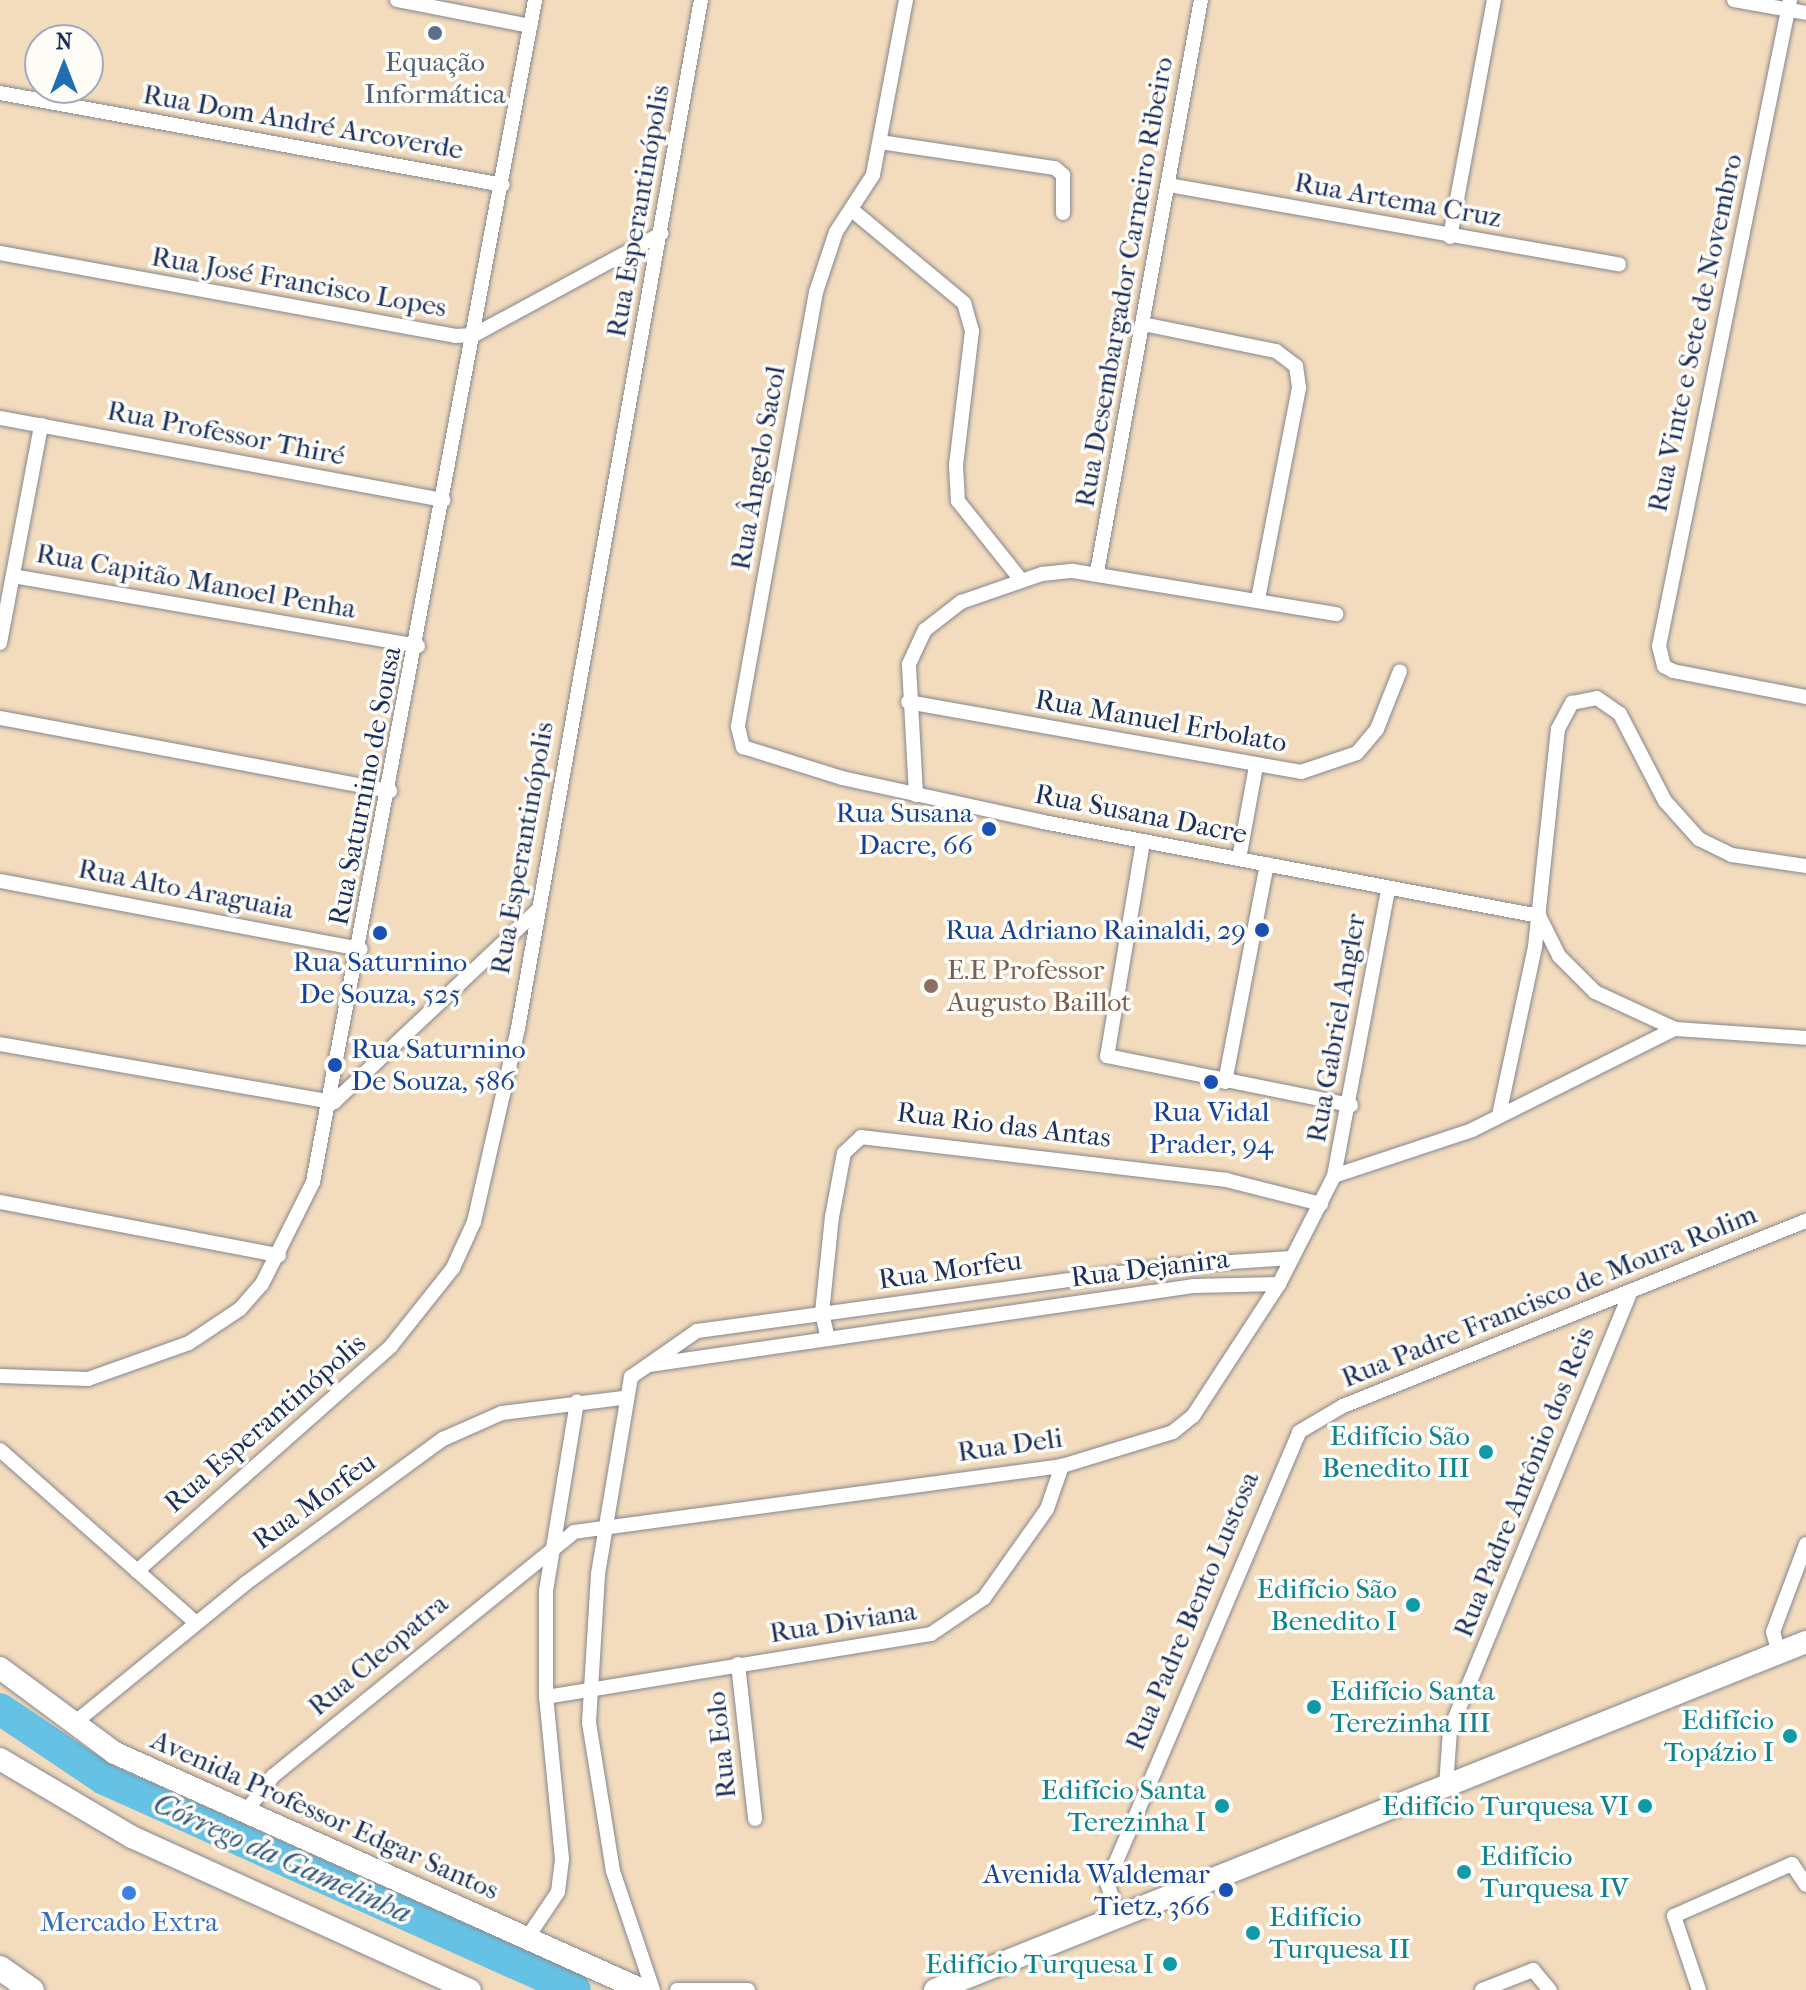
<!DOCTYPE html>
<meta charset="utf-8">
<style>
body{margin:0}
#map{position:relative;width:1806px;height:1990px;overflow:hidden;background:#f3dcbd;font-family:"IM FELL French Canon",serif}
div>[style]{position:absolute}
.river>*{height:32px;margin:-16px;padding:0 16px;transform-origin:16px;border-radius:16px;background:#66c2e4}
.roads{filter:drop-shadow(0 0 2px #87868e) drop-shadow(0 0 2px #87868e)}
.street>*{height:14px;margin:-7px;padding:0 7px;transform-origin:7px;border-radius:7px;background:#fff}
.secondary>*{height:22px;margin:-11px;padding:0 11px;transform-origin:11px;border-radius:11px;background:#fff}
.primary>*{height:24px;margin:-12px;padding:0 12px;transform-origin:12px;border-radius:12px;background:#fff}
.dots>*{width:22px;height:22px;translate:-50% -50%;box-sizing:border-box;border:4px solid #fdfcf7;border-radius:50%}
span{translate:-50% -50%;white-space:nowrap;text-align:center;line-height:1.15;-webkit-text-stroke:7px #fdfcf7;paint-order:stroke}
.service-label{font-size:28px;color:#4e5e75}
.street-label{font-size:28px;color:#1b2f5e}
.transit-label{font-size:28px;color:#164399}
.right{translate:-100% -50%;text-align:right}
.left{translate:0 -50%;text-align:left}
.education-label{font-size:28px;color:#785e54}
.culture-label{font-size:28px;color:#0d838f}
.shop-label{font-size:28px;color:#366cbe}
.water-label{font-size:30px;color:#325b86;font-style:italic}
.north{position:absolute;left:24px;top:24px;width:80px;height:80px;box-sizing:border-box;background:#fdfcf7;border:2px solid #a3aaba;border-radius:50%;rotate:0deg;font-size:22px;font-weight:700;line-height:32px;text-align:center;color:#1b2f5e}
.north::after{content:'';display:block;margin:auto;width:28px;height:36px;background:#1f6fb2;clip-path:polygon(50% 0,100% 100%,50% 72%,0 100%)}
</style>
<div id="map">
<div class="river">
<i style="left:0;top:1709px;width:125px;rotate:33.9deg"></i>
<i style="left:104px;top:1779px;width:516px;rotate:24.13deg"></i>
</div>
<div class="roads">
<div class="street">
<i style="left:397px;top:0;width:136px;rotate:11deg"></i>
<i style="left:906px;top:0;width:178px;rotate:100.7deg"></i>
<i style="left:873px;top:175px;width:68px;rotate:123deg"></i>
<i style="left:836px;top:232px;width:63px;rotate:108.4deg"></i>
<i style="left:816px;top:292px;width:442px;rotate:100.2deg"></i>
<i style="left:738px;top:727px;width:21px;rotate:76deg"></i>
<i style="left:743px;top:747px;width:104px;rotate:17.4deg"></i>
<i style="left:842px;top:778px;width:206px;rotate:12.3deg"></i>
<i style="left:1043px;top:822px;width:505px;rotate:10.73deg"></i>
<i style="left:1539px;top:916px;width:45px;rotate:63.4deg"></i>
<i style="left:1559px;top:956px;width:51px;rotate:45deg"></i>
<i style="left:1595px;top:992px;width:88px;rotate:24.8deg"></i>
<i style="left:1734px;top:0;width:73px;rotate:10.2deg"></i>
<i style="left:1790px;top:0;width:659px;rotate:101.46deg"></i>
<i style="left:1659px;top:646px;width:21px;rotate:76deg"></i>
<i style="left:1664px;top:666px;width:10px;rotate:29deg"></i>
<i style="left:1673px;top:671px;width:136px;rotate:11.1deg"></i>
<i style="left:0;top:93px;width:511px;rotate:10.36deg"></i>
<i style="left:880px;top:142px;width:177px;rotate:8.5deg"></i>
<i style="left:1055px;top:168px;width:11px;rotate:41deg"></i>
<i style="left:1063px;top:175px;width:38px;rotate:90deg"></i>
<i style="left:1169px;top:185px;width:457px;rotate:10deg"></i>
<i style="left:852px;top:210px;width:146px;rotate:39.7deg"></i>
<i style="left:964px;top:303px;width:29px;rotate:74deg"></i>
<i style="left:972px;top:331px;width:135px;rotate:96.8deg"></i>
<i style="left:956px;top:465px;width:36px;rotate:87deg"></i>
<i style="left:958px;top:501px;width:101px;rotate:51.4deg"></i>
<i style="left:1450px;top:237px;width:241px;rotate:-79.5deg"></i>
<i style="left:0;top:253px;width:463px;rotate:10.3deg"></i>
<i style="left:455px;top:336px;width:19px;rotate:-3deg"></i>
<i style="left:474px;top:335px;width:213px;rotate:-28.4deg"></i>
<i style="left:1143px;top:324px;width:136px;rotate:11.5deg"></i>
<i style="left:1276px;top:351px;width:25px;rotate:37deg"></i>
<i style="left:1296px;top:366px;width:22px;rotate:82deg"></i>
<i style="left:1299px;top:388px;width:215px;rotate:101deg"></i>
<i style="left:0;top:418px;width:451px;rotate:10.5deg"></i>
<i style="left:1097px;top:572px;width:581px;rotate:-79.7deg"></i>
<i style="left:13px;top:576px;width:411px;rotate:9.8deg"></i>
<i style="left:0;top:643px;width:222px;rotate:-79.3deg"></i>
<i style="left:908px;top:702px;width:399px;rotate:10.1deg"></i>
<i style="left:1301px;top:772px;width:59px;rotate:-18.7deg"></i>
<i style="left:1357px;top:753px;width:31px;rotate:-50deg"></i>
<i style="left:1377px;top:729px;width:62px;rotate:-68.4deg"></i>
<i style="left:0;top:718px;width:397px;rotate:10.6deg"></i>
<i style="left:916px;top:795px;width:131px;rotate:-93.1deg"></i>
<i style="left:909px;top:664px;width:38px;rotate:-65deg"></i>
<i style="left:925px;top:630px;width:46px;rotate:-37.9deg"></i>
<i style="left:961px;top:602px;width:86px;rotate:-19.1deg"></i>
<i style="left:1042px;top:574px;width:31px;rotate:-6deg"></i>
<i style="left:1073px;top:571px;width:267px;rotate:9.3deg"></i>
<i style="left:1143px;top:842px;width:217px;rotate:99.5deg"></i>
<i style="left:1107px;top:1056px;width:249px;rotate:11.4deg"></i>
<i style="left:1239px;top:859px;width:95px;rotate:-79.6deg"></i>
<i style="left:0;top:881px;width:367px;rotate:10.7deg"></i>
<i style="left:0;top:1044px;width:339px;rotate:9.9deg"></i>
<i style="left:334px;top:1102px;width:279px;rotate:-43.3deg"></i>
<i style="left:1225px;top:1082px;width:222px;rotate:-79.1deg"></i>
<i style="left:1499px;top:1115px;width:172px;rotate:-77.9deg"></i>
<i style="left:1535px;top:947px;width:219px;rotate:-84deg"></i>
<i style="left:1558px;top:729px;width:30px;rotate:-62deg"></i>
<i style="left:1572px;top:703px;width:25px;rotate:-11deg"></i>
<i style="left:1597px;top:698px;width:28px;rotate:35deg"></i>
<i style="left:1620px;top:714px;width:98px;rotate:62.7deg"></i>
<i style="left:1665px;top:801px;width:51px;rotate:48.2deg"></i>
<i style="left:1699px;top:839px;width:37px;rotate:26deg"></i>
<i style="left:1732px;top:855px;width:75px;rotate:8.5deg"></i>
<i style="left:1334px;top:1176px;width:145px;rotate:-18.4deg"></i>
<i style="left:1472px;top:1130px;width:227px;rotate:-26.5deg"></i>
<i style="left:1675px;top:1029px;width:131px;rotate:3.9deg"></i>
<i style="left:0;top:1202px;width:284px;rotate:10.8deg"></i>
<i style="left:828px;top:1339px;width:27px;rotate:-103deg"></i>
<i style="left:822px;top:1313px;width:97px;rotate:-84.1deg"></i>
<i style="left:832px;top:1217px;width:65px;rotate:-79.4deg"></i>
<i style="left:844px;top:1153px;width:23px;rotate:-43deg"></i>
<i style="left:861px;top:1137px;width:368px;rotate:6.7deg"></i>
<i style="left:1226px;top:1180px;width:98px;rotate:14.2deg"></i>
<i style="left:649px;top:1365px;width:551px;rotate:-8.25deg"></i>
<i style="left:1194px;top:1286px;width:85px;rotate:-1.3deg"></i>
<i style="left:0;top:1376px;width:88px;rotate:2deg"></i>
<i style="left:88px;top:1379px;width:107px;rotate:-19.6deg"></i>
<i style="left:189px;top:1343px;width:61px;rotate:-33.7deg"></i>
<i style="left:240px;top:1309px;width:33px;rotate:-49deg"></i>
<i style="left:262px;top:1284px;width:114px;rotate:-63.4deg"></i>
<i style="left:313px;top:1182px;width:1203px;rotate:-79.36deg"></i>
<i style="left:0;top:1450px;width:261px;rotate:41.4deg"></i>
<i style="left:137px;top:1571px;width:339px;rotate:-41.5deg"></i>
<i style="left:391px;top:1346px;width:100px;rotate:-51.5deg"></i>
<i style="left:453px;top:1268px;width:51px;rotate:-65.5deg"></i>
<i style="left:474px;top:1222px;width:199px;rotate:-77.2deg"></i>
<i style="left:518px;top:1028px;width:1044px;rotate:-79.91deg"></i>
<i style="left:1779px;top:1654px;width:23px;rotate:-105deg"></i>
<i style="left:1773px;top:1632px;width:94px;rotate:-69.4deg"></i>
<i style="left:738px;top:1664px;width:156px;rotate:83.7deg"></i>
<i style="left:546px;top:1697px;width:390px;rotate:-9.3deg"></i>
<i style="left:931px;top:1634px;width:64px;rotate:-34.2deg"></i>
<i style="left:984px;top:1598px;width:109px;rotate:-54.7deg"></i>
<i style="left:1047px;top:1509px;width:46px;rotate:-70.8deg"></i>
<i style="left:72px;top:1725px;width:225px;rotate:-39.2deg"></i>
<i style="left:246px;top:1583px;width:244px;rotate:-36.2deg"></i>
<i style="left:443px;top:1439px;width:64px;rotate:-23.8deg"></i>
<i style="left:502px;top:1413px;width:122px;rotate:-7.1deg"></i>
<i style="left:1446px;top:1786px;width:56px;rotate:-85.9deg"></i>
<i style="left:1450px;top:1730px;width:475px;rotate:-67.6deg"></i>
<i style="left:244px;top:1814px;width:48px;rotate:-52.7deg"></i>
<i style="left:273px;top:1776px;width:387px;rotate:-39deg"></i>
<i style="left:574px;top:1532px;width:492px;rotate:-7.7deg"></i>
<i style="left:1062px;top:1466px;width:116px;rotate:-17deg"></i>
<i style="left:1173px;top:1432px;width:26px;rotate:-39deg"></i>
<i style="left:1193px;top:1416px;width:158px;rotate:-56.9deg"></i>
<i style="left:1279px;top:1284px;width:121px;rotate:-63deg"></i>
<i style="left:1334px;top:1176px;width:291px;rotate:-79.3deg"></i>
<i style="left:1118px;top:1916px;width:35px;rotate:-108deg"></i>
<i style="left:1107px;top:1883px;width:490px;rotate:-66.9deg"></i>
<i style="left:1299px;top:1432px;width:51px;rotate:-30.6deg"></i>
<i style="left:1343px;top:1406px;width:499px;rotate:-21.8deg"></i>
<i style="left:527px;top:1938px;width:55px;rotate:-56deg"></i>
<i style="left:558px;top:1892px;width:33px;rotate:-83deg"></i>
<i style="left:562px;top:1859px;width:163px;rotate:-95.6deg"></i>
<i style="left:546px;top:1697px;width:106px;rotate:-90deg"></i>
<i style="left:546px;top:1591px;width:192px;rotate:-80.7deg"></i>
<i style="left:653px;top:1990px;width:126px;rotate:-108.6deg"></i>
<i style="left:613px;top:1871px;width:151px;rotate:-99.2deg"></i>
<i style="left:589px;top:1722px;width:148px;rotate:-86.5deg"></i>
<i style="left:598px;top:1574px;width:200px;rotate:-80.5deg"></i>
<i style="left:631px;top:1377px;width:80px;rotate:-34.9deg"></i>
<i style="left:697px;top:1331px;width:478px;rotate:-7.8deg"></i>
<i style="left:1171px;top:1266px;width:121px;rotate:-3.8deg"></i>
<i style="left:677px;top:1990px;width:71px"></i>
<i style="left:1482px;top:1990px;width:55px;rotate:-21.4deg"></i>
<i style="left:1533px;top:1970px;width:26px;rotate:50deg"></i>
<i style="left:1699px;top:1990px;width:78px;rotate:-108.7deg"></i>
<i style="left:1674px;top:1916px;width:129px;rotate:-23.8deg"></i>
<i style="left:1792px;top:1864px;width:25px;rotate:56deg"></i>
</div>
<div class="secondary">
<i style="left:0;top:1668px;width:143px;rotate:36.5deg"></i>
<i style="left:115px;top:1753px;width:578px;rotate:24.21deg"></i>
<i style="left:0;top:1759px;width:153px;rotate:30.6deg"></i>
<i style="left:132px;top:1837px;width:371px;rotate:24.4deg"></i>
<i style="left:935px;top:1990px;width:938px;rotate:-21.78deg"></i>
</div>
<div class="primary">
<i style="left:0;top:1968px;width:39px;rotate:35deg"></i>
</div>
</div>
<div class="dots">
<i style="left:435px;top:33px;background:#5c6f8a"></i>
<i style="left:989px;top:829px;background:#1a4fb4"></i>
<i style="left:1262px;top:930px;background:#1a4fb4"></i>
<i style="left:380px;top:933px;background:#1a4fb4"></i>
<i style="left:931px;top:986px;background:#8d6e63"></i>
<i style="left:335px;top:1065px;background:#1a4fb4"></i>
<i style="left:1211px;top:1082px;background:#1a4fb4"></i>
<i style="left:1486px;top:1452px;background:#0f9aa8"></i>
<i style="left:1413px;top:1605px;background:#0f9aa8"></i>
<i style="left:1314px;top:1707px;background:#0f9aa8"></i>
<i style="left:1790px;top:1736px;background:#0f9aa8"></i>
<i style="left:1222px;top:1806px;background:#0f9aa8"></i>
<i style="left:1645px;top:1806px;background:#0f9aa8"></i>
<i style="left:1464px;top:1872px;background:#0f9aa8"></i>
<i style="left:1226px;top:1890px;background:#1a4fb4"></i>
<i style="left:129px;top:1893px;background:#3f7fe0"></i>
<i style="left:1253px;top:1933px;background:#0f9aa8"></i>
<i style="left:1170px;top:1964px;background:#0f9aa8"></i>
</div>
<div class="service-label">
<span style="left:435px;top:78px">Equação<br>Informática</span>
</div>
<div class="street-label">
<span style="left:303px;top:122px;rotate:10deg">Rua Dom André Arcoverde</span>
<span style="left:1398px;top:200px;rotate:10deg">Rua Artema Cruz</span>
<span style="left:638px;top:211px;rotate:-80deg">Rua Esperantinópolis</span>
<span style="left:299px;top:282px;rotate:10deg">Rua José Francisco Lopes</span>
<span style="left:1124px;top:282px;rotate:-80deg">Rua Desembargador Carneiro Ribeiro</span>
<span style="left:1695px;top:333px;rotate:-78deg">Rua Vinte e Sete de Novembro</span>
<span style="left:226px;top:433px;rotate:11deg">Rua Professor Thiré</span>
<span style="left:758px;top:468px;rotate:-80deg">Rua Ângelo Sacol</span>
<span style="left:196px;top:581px;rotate:10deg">Rua Capitão Manoel Penha</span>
<span style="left:1161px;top:721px;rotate:10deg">Rua Manuel Erbolato</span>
<span style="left:365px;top:786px;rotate:-79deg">Rua Saturnino de Sousa</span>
<span style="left:1141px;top:814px;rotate:11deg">Rua Susana Dacre</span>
<span style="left:522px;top:848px;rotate:-80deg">Rua Esperantinópolis</span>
<span style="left:186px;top:889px;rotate:11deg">Rua Alto Araguaia</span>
<span style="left:1336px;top:1028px;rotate:-80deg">Rua Gabriel Angler</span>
<span style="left:1004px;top:1125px;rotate:7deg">Rua Rio das Antas</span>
<span style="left:1150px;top:1268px;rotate:-7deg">Rua Dejanira</span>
<span style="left:950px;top:1270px;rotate:-8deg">Rua Morfeu</span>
<span style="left:1549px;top:1296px;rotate:-22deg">Rua Padre Francisco de Moura Rolim</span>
<span style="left:265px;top:1423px;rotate:-41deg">Rua Esperantinópolis</span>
<span style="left:1010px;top:1445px;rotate:-8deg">Rua Deli</span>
<span style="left:1524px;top:1482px;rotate:-68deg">Rua Padre Antônio dos Reis</span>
<span style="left:314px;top:1501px;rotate:-36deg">Rua Morfeu</span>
<span style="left:1192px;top:1611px;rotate:-67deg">Rua Padre Bento Lustosa</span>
<span style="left:843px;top:1622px;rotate:-9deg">Rua Diviana</span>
<span style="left:378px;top:1655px;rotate:-40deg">Rua Cleopatra</span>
<span style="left:721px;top:1745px;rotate:-96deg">Rua Eolo</span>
<span style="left:325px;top:1815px;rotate:24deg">Avenida Professor Edgar Santos</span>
</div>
<div class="transit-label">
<span class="right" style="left:973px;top:829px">Rua Susana<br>Dacre, 66</span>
<span class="right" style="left:1246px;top:930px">Rua Adriano Rainaldi, 29</span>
<span style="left:380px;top:978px">Rua Saturnino<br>De Souza, 525</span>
<span class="left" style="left:351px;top:1065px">Rua Saturnino<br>De Souza, 586</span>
<span style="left:1211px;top:1128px">Rua Vidal<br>Prader, 94</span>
<span class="right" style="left:1210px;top:1890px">Avenida Waldemar<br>Tietz, 366</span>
</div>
<div class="education-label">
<span class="left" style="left:947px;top:986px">E.E Professor<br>Augusto Baillot</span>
</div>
<div class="culture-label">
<span class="right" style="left:1470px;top:1452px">Edifício São<br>Benedito III</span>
<span class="right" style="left:1397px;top:1605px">Edifício São<br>Benedito I</span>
<span class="left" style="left:1330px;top:1707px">Edifício Santa<br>Terezinha III</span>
<span class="right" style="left:1774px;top:1736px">Edifício<br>Topázio I</span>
<span class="right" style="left:1206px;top:1806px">Edifício Santa<br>Terezinha I</span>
<span class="right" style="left:1629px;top:1806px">Edifício Turquesa VI</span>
<span class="left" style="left:1480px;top:1872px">Edifício<br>Turquesa IV</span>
<span class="left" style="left:1269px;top:1933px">Edifício<br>Turquesa II</span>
<span class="right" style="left:1154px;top:1964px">Edifício Turquesa I</span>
</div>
<div class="shop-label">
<span style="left:129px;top:1922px">Mercado Extra</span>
</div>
<div class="water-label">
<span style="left:282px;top:1859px;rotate:24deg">Córrego da Gamelinha</span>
</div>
<div class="north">N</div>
</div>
